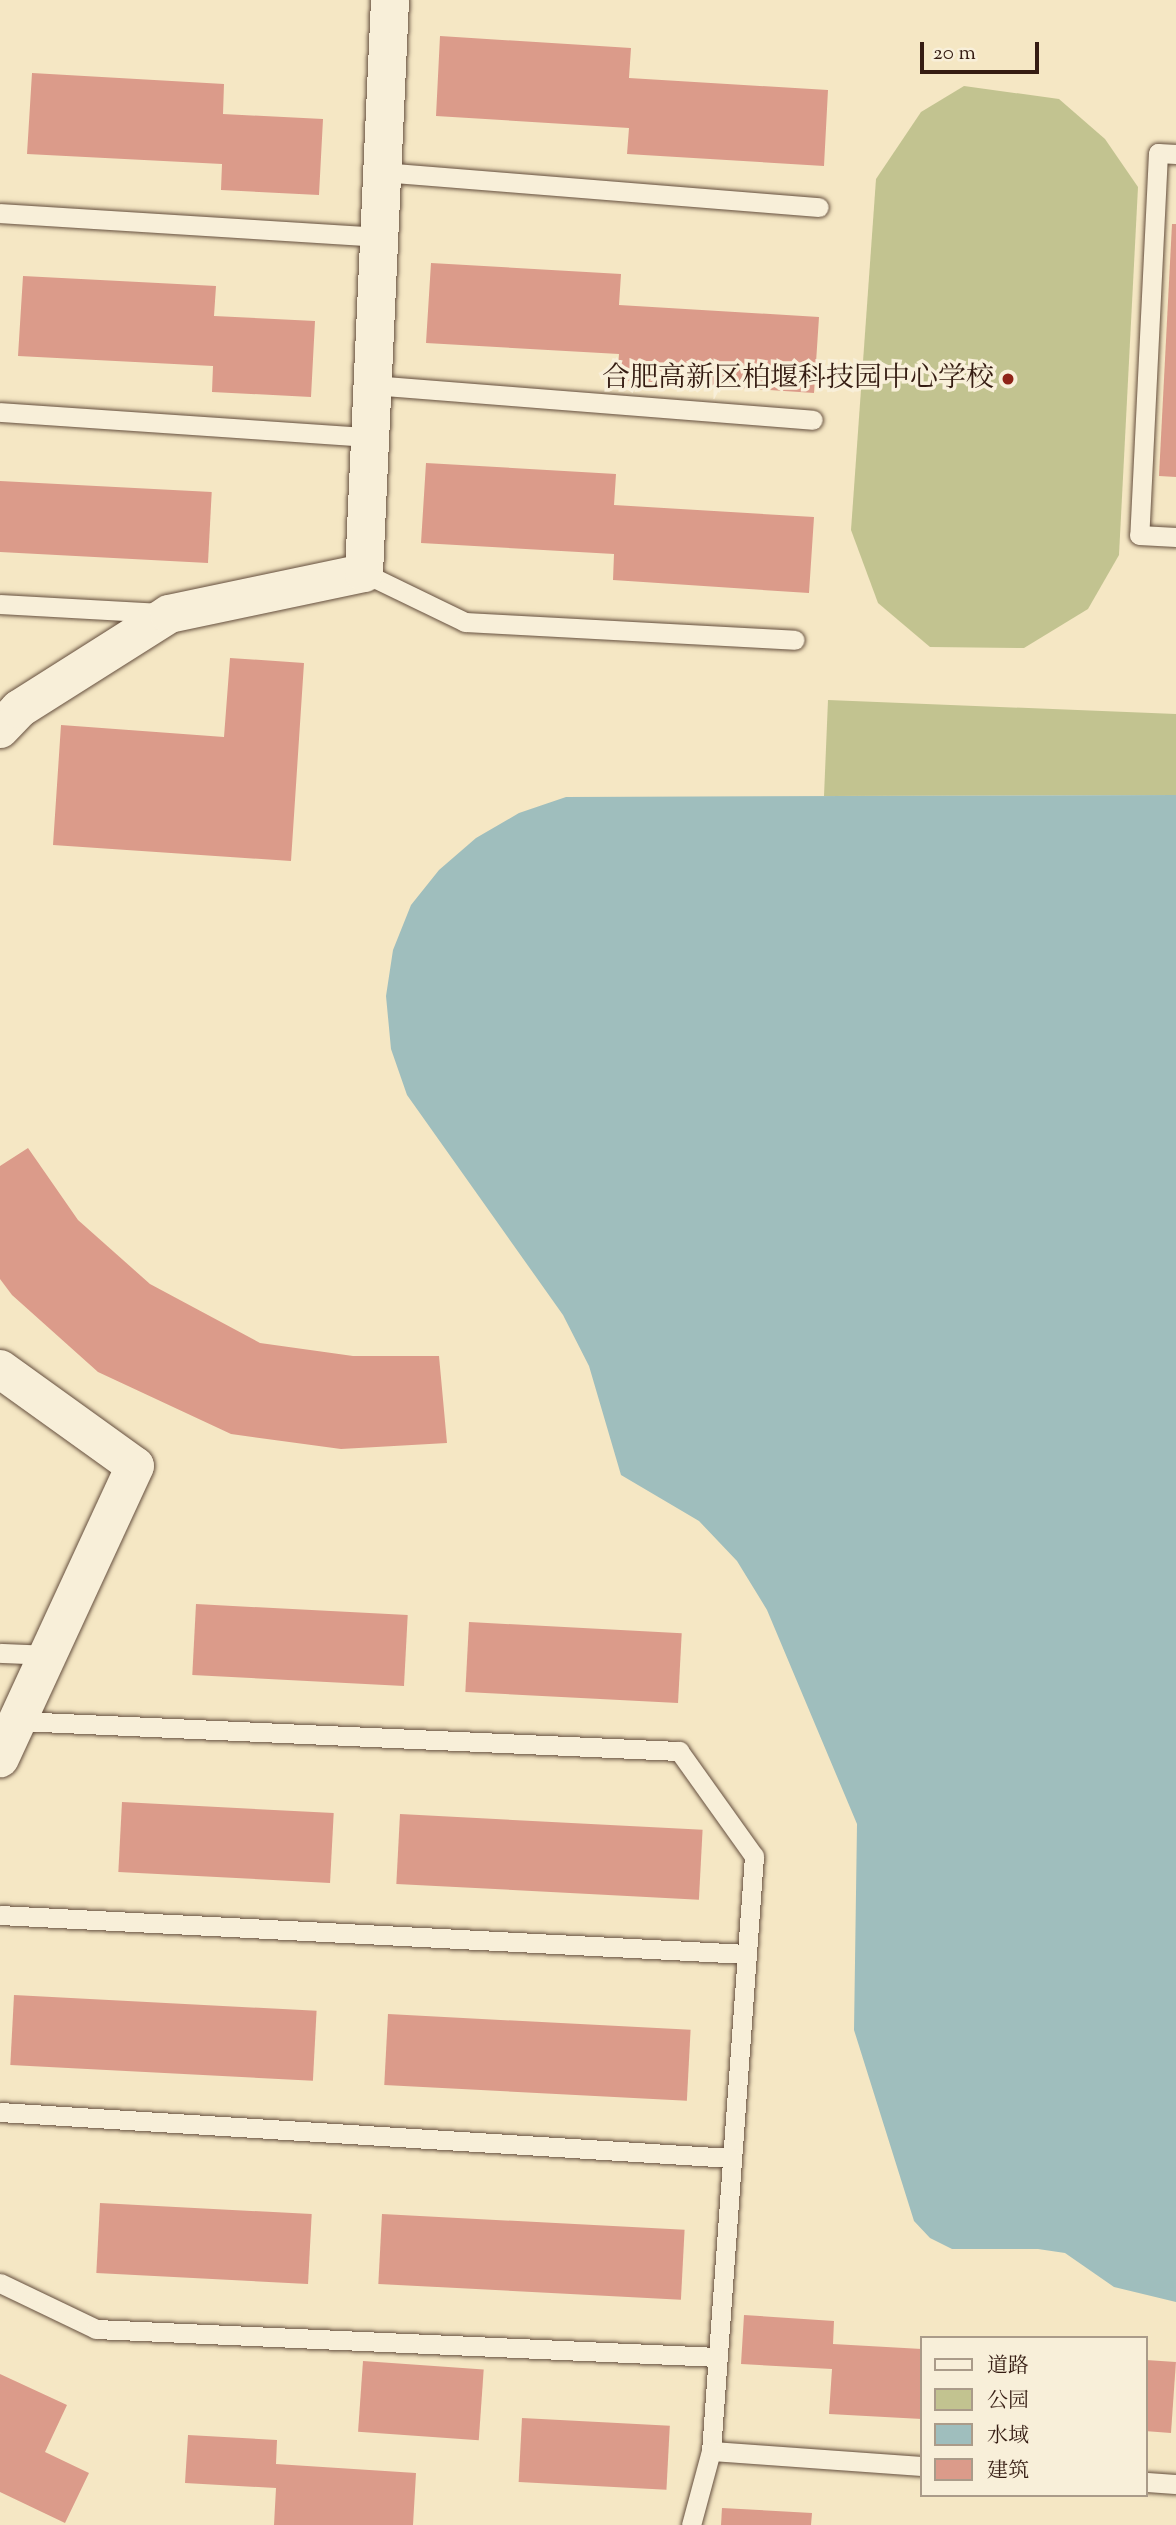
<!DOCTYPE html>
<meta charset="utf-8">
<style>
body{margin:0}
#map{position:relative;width:1176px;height:2525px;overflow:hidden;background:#f5e7c4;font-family:"Sorts Mill Goudy","Noto Serif SC",serif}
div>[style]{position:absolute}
.green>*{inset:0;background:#c2c390}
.water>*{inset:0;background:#9fbebd}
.building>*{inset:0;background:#db9b8a;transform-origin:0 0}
.roads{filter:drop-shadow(0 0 2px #654f3e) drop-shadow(0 0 2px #654f3e)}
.service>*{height:19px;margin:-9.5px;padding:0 9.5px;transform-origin:9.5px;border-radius:9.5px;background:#f8efd9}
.minor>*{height:38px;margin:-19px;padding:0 19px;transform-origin:19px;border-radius:19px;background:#f8efd9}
.dots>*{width:19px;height:19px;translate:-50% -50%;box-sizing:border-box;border:4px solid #f8efd9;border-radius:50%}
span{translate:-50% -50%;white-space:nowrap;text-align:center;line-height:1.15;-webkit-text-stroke:7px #f8efd9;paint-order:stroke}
.poi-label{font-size:28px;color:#351c12}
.right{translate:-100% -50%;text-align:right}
.legend{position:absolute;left:920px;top:2336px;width:228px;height:161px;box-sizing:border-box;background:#f8efd9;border:2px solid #aa9b89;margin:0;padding:9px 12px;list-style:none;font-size:21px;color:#351c12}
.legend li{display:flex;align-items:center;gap:14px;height:35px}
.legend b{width:35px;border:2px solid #aa9b89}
.scale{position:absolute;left:920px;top:42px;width:119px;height:32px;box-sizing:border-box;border:4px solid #351c12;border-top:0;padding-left:9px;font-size:21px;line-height:24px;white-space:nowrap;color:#351c12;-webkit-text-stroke:5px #f8efd9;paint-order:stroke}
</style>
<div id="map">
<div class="green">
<i style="clip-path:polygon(964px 86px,1059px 99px,1105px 139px,1138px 187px,1119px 555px,1088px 609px,1024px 648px,930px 647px,878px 603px,851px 530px,876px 179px,921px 112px)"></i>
<i style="clip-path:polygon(828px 700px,1176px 714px,1176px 795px,824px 796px)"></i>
</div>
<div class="water">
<i style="clip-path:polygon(1176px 795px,1176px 2302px,1114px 2287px,1065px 2253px,1038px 2249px,952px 2249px,930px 2238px,914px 2221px,854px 2030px,857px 1824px,767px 1610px,737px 1561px,699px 1521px,621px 1475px,589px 1366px,563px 1315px,407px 1095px,391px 1049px,386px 996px,393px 950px,411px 905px,439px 870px,476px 838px,519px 813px,566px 797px)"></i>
</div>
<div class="building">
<i style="clip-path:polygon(440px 36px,631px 48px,629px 78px,828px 90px,824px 166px,627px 154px,629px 128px,436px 116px)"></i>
<i style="clip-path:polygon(32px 73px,224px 84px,223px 114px,323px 119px,319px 195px,221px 190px,222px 164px,27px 154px)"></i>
<i style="clip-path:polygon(1172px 224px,1176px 224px,1176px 477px,1159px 476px)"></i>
<i style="clip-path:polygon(431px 263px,621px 274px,619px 305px,819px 317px,814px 393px,617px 380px,619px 354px,426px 343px)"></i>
<i style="clip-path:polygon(23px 276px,216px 286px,214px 316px,315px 321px,311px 397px,212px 392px,213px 366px,18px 356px)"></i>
<i style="clip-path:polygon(426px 463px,616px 474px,614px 505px,814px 517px,809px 593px,613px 580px,614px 554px,421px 543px)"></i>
<i style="left:0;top:481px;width:212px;height:71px;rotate:3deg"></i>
<i style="clip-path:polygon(230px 658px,304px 663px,291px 861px,53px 845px,61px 725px,224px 737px)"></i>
<i style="clip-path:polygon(28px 1148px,78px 1220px,150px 1284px,260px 1343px,353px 1356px,439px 1356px,447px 1443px,341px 1449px,231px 1434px,98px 1372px,12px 1295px,0 1279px,0 1166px)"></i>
<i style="left:196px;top:1604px;width:212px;height:71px;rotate:3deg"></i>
<i style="left:469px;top:1622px;width:213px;height:70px;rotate:3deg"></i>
<i style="left:122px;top:1802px;width:212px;height:70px;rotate:3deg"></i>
<i style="left:400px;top:1814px;width:303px;height:70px;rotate:3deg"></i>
<i style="left:14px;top:1995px;width:303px;height:70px;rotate:3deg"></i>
<i style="left:388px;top:2014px;width:303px;height:71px;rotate:3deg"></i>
<i style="left:100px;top:2203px;width:212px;height:70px;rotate:3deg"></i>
<i style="left:382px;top:2214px;width:303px;height:70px;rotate:3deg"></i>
<i style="clip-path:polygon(744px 2315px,834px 2321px,833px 2344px,922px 2349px,922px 2419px,829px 2414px,832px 2369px,741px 2364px)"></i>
<i style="left:1146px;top:2360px;width:30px;height:71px;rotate:4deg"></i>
<i style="left:363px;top:2361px;width:121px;height:71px;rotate:4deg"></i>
<i style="clip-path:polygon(0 2374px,67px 2405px,45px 2452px,89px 2473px,65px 2523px,0 2492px)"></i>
<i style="left:522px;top:2418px;width:148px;height:64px;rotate:3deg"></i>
<i style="clip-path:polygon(188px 2435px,277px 2440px,276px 2464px,416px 2473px,413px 2525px,274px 2525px,276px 2488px,185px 2483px)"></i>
<i style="clip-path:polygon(722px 2508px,812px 2513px,811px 2525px,721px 2525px)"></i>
</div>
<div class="roads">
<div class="service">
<i style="left:1176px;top:154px;width:18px;rotate:-177deg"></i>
<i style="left:1158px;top:153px;width:382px;rotate:92.8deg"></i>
<i style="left:1139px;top:535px;width:37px;rotate:3deg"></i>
<i style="left:382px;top:172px;width:438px;rotate:4.6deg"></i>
<i style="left:0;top:213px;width:380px;rotate:3.6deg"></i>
<i style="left:372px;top:385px;width:442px;rotate:4.5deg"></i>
<i style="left:0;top:412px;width:371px;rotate:3.9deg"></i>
<i style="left:364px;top:573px;width:112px;rotate:25.9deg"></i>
<i style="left:465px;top:622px;width:330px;rotate:3.1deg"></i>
<i style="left:0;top:604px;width:161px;rotate:3.2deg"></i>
<i style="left:0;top:1653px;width:47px;rotate:2.4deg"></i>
<i style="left:18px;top:1721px;width:662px;rotate:2.6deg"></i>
<i style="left:679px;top:1751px;width:129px;rotate:54.5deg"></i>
<i style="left:754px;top:1856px;width:597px;rotate:94.13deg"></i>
<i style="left:711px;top:2451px;width:212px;rotate:4.1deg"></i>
<i style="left:0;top:1915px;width:748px;rotate:2.99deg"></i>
<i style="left:0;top:2112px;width:733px;rotate:3.6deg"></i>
<i style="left:0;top:2283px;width:106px;rotate:25.6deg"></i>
<i style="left:96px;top:2329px;width:622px;rotate:2.58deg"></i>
<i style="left:1146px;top:2482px;width:30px;rotate:4deg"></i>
<i style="left:691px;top:2525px;width:77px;rotate:-74.9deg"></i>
</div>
<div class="minor">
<i style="left:0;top:729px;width:28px;rotate:-46deg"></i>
<i style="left:19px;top:709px;width:178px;rotate:-32.3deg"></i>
<i style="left:169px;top:614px;width:199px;rotate:-11.9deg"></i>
<i style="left:364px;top:573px;width:574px;rotate:-87.4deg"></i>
<i style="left:0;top:1369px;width:166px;rotate:35.7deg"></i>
<i style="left:135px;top:1466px;width:322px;rotate:114.8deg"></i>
</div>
</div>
<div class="dots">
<i style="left:1008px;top:379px;background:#8f2418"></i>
</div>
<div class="poi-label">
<span class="right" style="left:994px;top:379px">合肥高新区柏堰科技园中心学校</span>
</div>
<ul class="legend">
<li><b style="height:9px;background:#f8efd9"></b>道路</li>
<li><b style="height:19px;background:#c2c390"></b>公园</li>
<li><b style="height:19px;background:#9fbebd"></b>水域</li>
<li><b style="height:19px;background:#db9b8a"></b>建筑</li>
</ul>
<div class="scale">20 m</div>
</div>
